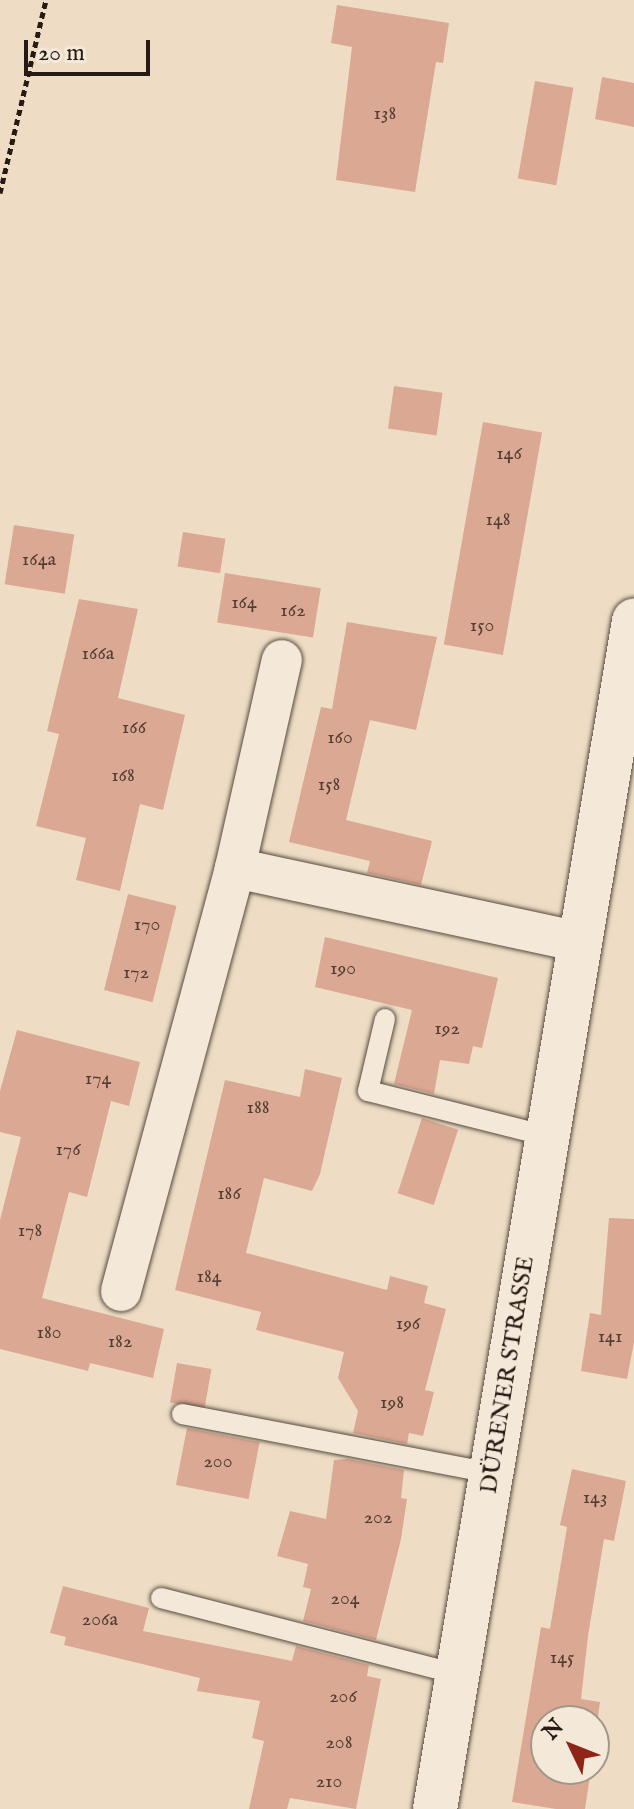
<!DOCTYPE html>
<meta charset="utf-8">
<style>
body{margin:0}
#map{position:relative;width:634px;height:1809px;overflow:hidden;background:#eeddc4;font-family:"IM FELL English",serif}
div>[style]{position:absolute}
.building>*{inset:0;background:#dba893;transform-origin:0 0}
.path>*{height:5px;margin-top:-2.5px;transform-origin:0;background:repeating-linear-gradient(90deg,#251b14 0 6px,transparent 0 10px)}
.roads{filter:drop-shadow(0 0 2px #574c40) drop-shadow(0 0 2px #574c40)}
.service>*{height:20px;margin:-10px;padding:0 10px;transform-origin:10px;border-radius:10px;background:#f4e9d9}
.minor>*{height:40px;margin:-20px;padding:0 20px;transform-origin:20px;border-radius:20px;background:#f4e9d9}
.tertiary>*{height:44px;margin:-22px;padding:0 22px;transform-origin:22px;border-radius:22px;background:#f4e9d9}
span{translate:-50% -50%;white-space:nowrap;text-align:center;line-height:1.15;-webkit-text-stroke:8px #f4e9d9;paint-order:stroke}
.number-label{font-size:20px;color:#523e34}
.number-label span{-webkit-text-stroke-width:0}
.street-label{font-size:24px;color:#251b14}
.north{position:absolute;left:530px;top:1705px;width:80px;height:80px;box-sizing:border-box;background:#f4e9d9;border:2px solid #a1978a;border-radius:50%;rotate:313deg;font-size:22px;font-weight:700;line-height:32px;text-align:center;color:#251b14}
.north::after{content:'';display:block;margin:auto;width:28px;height:36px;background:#8f2418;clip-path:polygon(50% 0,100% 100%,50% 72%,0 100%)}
.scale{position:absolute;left:24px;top:40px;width:126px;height:36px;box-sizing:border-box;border:4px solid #251b14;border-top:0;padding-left:10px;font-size:24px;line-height:28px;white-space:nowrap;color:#251b14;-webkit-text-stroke:6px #f4e9d9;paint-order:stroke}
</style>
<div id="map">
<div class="building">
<i style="clip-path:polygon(337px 5px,449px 23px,443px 63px,436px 62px,415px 192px,336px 180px,352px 47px,331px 43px)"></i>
<i style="clip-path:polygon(602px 77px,634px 83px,634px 127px,595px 119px)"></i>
<i style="left:535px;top:81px;width:39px;height:99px;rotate:10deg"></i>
<i style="left:394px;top:386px;width:49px;height:43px;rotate:8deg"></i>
<i style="left:483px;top:422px;width:60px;height:226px;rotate:10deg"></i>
<i style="left:14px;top:525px;width:61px;height:60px;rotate:9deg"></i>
<i style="left:183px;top:532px;width:43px;height:35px;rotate:9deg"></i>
<i style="left:225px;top:573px;width:97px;height:50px;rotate:9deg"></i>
<i style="clip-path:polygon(79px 599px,138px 609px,118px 698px,185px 715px,163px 810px,140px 804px,120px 891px,76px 880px,86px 838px,36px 826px,59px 734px,47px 731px)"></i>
<i style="clip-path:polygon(347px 622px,437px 637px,416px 730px,370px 720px,346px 820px,432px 841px,421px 885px,367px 873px,370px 861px,289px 842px,321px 707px,332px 709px)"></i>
<i style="left:128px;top:894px;width:50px;height:99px;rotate:14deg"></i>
<i style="clip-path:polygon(325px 937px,498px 978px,482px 1048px,473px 1046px,469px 1064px,440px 1060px,434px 1094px,394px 1084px,412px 1010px,315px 987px)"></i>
<i style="clip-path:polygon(17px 1030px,140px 1062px,129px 1106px,111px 1101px,87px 1197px,69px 1192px,42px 1298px,164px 1329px,153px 1378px,90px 1363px,88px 1371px,0 1349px,0 1220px,21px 1137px,0 1132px,0 1091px)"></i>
<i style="clip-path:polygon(305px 1069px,342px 1078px,320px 1174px,312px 1191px,264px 1178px,246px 1253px,387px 1290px,390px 1276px,428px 1286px,424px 1303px,446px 1309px,425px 1390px,434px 1392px,423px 1436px,409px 1433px,407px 1444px,353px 1433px,358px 1411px,338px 1378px,344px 1352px,256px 1330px,261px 1312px,175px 1290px,225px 1080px,300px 1097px)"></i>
<i style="left:422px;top:1118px;width:38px;height:79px;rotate:18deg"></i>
<i style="clip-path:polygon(609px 1218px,634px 1219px,634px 1342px,627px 1379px,581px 1371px,590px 1313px,601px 1315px)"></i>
<i style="left:177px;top:1363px;width:35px;height:40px;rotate:10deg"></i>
<i style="left:187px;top:1428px;width:74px;height:58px;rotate:11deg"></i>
<i style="clip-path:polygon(348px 1459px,404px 1470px,401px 1498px,407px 1499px,401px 1539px,376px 1640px,303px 1621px,311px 1589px,303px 1587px,308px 1564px,277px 1556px,290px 1511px,326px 1519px,334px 1460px)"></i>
<i style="clip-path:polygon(572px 1469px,626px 1481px,614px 1541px,604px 1539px,588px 1636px,581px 1699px,600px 1702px,594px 1746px,594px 1721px,546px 1721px,546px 1769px,591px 1769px,585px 1809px,556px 1809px,512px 1802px,541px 1627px,550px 1629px,567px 1527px,560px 1525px)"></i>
<i style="clip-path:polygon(63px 1586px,149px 1608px,143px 1631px,292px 1661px,296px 1646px,369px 1665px,367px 1676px,381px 1679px,356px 1809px,290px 1798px,287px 1809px,249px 1809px,264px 1741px,252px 1738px,260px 1701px,197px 1691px,200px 1678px,64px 1645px,66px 1637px,50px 1633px)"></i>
</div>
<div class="path">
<i style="left:0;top:193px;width:198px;rotate:-76.6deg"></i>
</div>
<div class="roads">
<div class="service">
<i style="left:385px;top:1019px;width:74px;rotate:103.3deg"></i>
<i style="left:368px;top:1091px;width:185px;rotate:14.1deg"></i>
<i style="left:182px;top:1414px;width:316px;rotate:10.8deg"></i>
<i style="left:161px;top:1598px;width:306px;rotate:14.4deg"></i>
</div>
<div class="minor">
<i style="left:235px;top:868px;width:352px;rotate:12.1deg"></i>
<i style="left:121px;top:1291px;width:438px;rotate:-74.9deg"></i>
<i style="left:235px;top:868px;width:213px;rotate:-77.3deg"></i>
</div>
<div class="tertiary">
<i style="left:435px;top:1809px;width:1205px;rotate:-80.49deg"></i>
</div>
</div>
<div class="number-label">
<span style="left:385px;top:113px">138</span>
<span style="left:509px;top:453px">146</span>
<span style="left:498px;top:519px">148</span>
<span style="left:39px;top:559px">164a</span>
<span style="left:244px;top:602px">164</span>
<span style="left:293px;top:610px">162</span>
<span style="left:482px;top:625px">150</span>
<span style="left:98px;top:653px">166a</span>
<span style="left:134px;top:727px">166</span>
<span style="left:340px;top:737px">160</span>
<span style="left:123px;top:775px">168</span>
<span style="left:329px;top:784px">158</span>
<span style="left:147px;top:924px">170</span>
<span style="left:343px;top:968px">190</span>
<span style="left:136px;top:972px">172</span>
<span style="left:447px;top:1028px">192</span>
<span style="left:98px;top:1078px">174</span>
<span style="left:258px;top:1107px">188</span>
<span style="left:68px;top:1149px">176</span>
<span style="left:229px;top:1193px">186</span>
<span style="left:30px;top:1230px">178</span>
<span style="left:209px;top:1276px">184</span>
<span style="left:408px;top:1323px">196</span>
<span style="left:49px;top:1332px">180</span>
<span style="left:610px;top:1336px">141</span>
<span style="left:120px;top:1341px">182</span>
<span style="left:392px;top:1402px">198</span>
<span style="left:218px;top:1461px">200</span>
<span style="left:595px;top:1497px">143</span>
<span style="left:378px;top:1517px">202</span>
<span style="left:345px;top:1598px">204</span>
<span style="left:100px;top:1619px">206a</span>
<span style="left:562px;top:1657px">145</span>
<span style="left:343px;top:1696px">206</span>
<span style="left:339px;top:1742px">208</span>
<span style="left:329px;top:1781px">210</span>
</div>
<div class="street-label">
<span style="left:508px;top:1375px;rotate:-81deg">DÜRENER STRASSE</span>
</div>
<div class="north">N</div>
<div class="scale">20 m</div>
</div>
